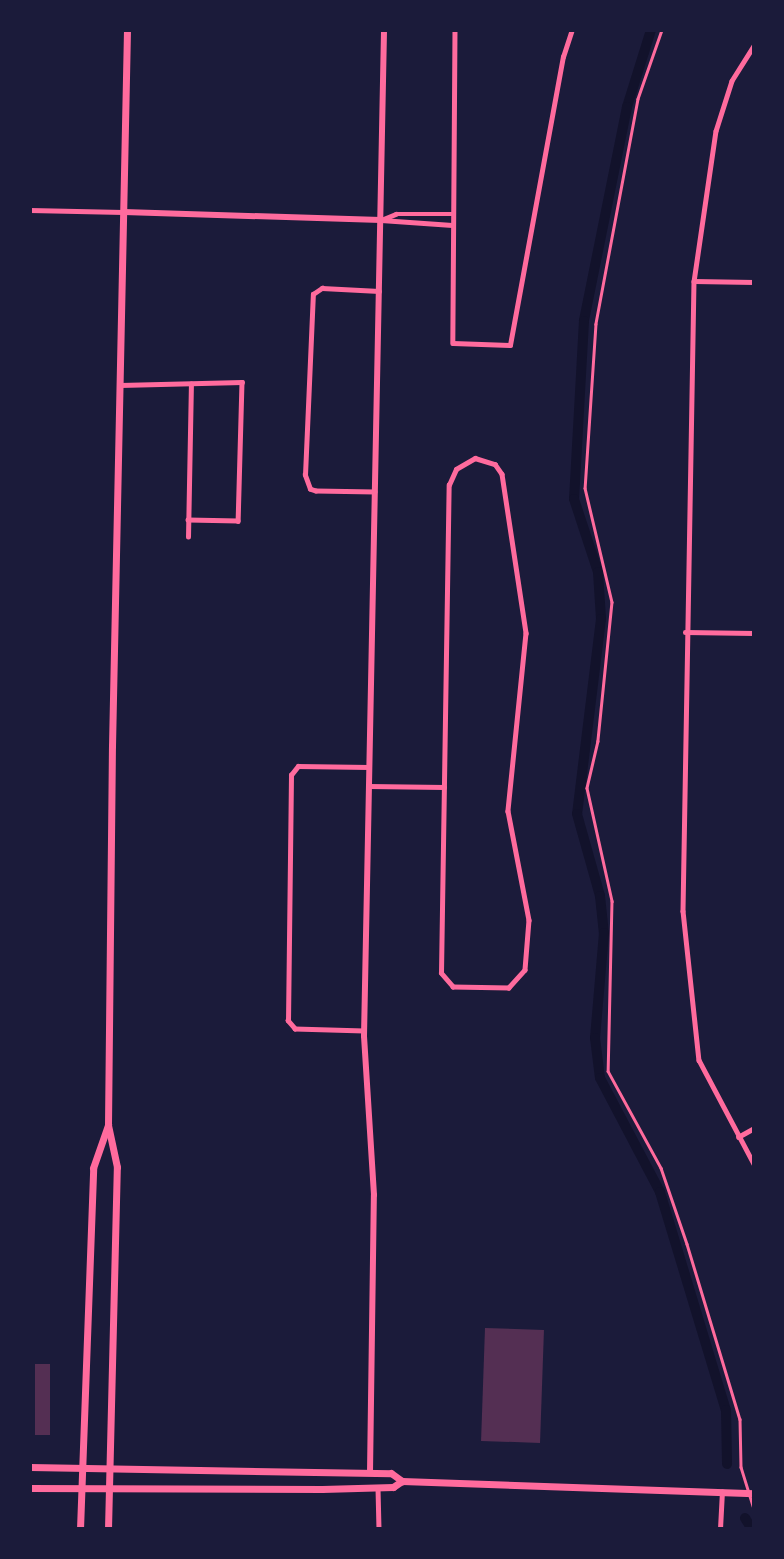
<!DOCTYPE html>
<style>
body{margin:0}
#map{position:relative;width:784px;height:1559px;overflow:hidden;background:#1b1b3a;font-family:"IBM Plex Sans",sans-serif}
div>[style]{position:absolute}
.canal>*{height:10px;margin:-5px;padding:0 5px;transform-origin:5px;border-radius:5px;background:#12122b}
.building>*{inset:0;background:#542f53;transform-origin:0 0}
.service>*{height:2.5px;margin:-1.25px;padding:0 1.25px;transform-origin:1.25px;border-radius:1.25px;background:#ff6b9d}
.minor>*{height:4.5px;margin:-2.25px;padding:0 2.25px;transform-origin:2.25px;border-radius:2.25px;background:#ff6b9d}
.tertiary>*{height:6px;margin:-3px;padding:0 3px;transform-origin:3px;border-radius:3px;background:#ff6b9d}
.primary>*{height:7px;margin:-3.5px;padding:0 3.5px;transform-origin:3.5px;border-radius:3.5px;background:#ff6b9d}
span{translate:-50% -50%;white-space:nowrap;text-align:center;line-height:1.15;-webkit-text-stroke:6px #1b1b3a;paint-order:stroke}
.frame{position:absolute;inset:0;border:32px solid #1b1b3a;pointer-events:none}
</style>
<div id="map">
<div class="canal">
<i style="left:651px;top:30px;width:81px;rotate:107.3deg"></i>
<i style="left:627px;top:107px;width:218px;rotate:101.4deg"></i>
<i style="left:584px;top:321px;width:178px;rotate:93.2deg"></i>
<i style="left:574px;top:499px;width:77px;rotate:71.8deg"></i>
<i style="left:598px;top:572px;width:47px;rotate:86.3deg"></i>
<i style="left:601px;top:619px;width:196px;rotate:97deg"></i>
<i style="left:577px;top:814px;width:85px;rotate:74.3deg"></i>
<i style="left:600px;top:896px;width:37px;rotate:84deg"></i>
<i style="left:604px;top:933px;width:105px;rotate:94.9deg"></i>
<i style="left:595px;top:1038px;width:40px;rotate:82.9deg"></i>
<i style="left:600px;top:1078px;width:129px;rotate:62.2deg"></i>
<i style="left:660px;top:1192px;width:228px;rotate:73.2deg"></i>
<i style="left:726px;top:1410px;width:54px;rotate:88.9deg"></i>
<i style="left:745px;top:1518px;width:13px;rotate:58deg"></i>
</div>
<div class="building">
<i style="left:485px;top:1328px;width:59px;height:113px;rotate:2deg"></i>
<i style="left:35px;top:1364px;width:15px;height:71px"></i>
</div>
<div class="service">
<i style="left:662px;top:30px;width:73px;rotate:109.2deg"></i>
<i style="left:638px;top:99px;width:229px;rotate:100.6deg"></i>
<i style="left:596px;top:324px;width:164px;rotate:93.8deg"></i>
<i style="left:585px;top:488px;width:117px;rotate:76.7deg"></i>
<i style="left:612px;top:602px;width:140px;rotate:95.8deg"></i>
<i style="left:598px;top:741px;width:48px;rotate:103.2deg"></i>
<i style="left:587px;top:788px;width:116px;rotate:77.5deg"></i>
<i style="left:612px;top:901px;width:170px;rotate:91.3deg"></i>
<i style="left:608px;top:1071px;width:111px;rotate:61.3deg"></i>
<i style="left:661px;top:1168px;width:80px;rotate:71.1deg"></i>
<i style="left:687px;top:1244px;width:183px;rotate:73.2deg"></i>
<i style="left:740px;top:1419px;width:48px;rotate:88.8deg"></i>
<i style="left:741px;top:1467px;width:44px;rotate:72.8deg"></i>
</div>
<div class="minor">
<i style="left:455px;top:30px;width:313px;rotate:90.4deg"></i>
<i style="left:453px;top:343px;width:57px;rotate:2deg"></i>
<i style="left:510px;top:345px;width:293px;rotate:-79.6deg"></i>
<i style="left:563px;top:57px;width:28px;rotate:-72deg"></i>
<i style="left:754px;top:46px;width:41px;rotate:122.2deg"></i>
<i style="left:732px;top:81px;width:52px;rotate:107.7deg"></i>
<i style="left:716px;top:131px;width:152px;rotate:98.3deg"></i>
<i style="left:694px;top:281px;width:630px;rotate:91deg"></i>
<i style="left:683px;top:911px;width:150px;rotate:83.9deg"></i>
<i style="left:699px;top:1060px;width:118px;rotate:62.1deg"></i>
<i style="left:30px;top:210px;width:93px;rotate:1.2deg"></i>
<i style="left:381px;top:220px;width:16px;rotate:-22deg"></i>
<i style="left:396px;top:214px;width:56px"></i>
<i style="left:381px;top:220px;width:71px;rotate:4deg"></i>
<i style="left:694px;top:281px;width:60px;rotate:1deg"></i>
<i style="left:120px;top:385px;width:122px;rotate:-1.4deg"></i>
<i style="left:242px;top:382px;width:139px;rotate:91.6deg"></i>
<i style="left:238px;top:521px;width:50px;rotate:-178.9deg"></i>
<i style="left:475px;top:458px;width:21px;rotate:17deg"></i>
<i style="left:495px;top:464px;width:12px;rotate:55deg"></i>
<i style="left:502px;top:474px;width:161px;rotate:81.4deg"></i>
<i style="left:526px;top:633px;width:179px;rotate:95.8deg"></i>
<i style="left:508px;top:811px;width:111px;rotate:79.1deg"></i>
<i style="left:529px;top:920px;width:50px;rotate:94.6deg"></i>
<i style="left:525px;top:970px;width:24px;rotate:132deg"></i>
<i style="left:509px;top:988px;width:56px;rotate:-179deg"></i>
<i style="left:453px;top:987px;width:18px;rotate:-131deg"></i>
<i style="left:441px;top:973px;width:488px;rotate:-89.1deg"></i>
<i style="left:449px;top:485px;width:17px;rotate:-66deg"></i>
<i style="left:456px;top:469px;width:22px;rotate:-30deg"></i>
<i style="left:375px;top:492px;width:59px;rotate:-179deg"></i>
<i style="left:316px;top:491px;width:6px;rotate:-162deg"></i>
<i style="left:310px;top:489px;width:15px;rotate:-110deg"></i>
<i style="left:305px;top:475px;width:181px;rotate:-87.5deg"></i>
<i style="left:313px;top:294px;width:11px;rotate:-34deg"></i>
<i style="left:322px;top:288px;width:57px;rotate:3deg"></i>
<i style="left:188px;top:537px;width:153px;rotate:-88.9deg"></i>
<i style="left:685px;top:632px;width:69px;rotate:0.8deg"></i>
<i style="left:369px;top:786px;width:75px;rotate:0.8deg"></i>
<i style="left:364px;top:1031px;width:69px;rotate:-178.3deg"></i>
<i style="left:295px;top:1029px;width:11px;rotate:-131deg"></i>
<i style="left:288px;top:1021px;width:246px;rotate:-89.3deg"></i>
<i style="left:291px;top:775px;width:11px;rotate:-52deg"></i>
<i style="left:298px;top:766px;width:71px;rotate:0.8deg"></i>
<i style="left:738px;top:1137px;width:18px;rotate:-29deg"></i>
<i style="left:378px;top:1488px;width:41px;rotate:88.6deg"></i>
<i style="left:720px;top:1529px;width:37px;rotate:-87deg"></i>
</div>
<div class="tertiary">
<i style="left:124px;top:212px;width:257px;rotate:1.8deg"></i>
<i style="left:370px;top:1473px;width:278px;rotate:-89.2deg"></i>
<i style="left:374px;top:1195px;width:159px;rotate:-93.6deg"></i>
<i style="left:364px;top:1036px;width:1006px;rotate:-88.86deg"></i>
</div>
<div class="primary">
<i style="left:30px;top:1467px;width:361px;rotate:1deg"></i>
<i style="left:391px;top:1473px;width:14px;rotate:36deg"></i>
<i style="left:30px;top:1488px;width:292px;rotate:0.2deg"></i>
<i style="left:322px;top:1489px;width:71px;rotate:-1.6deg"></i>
<i style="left:393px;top:1487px;width:11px;rotate:-34deg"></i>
<i style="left:402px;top:1481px;width:352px;rotate:2deg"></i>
<i style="left:80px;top:1529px;width:361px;rotate:-87.9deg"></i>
<i style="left:93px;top:1168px;width:46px;rotate:-70.8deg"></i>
<i style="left:108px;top:1529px;width:362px;rotate:-88.6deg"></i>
<i style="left:117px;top:1167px;width:43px;rotate:-102.1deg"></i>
<i style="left:108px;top:1125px;width:379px;rotate:-89.4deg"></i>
<i style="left:112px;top:746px;width:716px;rotate:-88.8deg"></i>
</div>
<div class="frame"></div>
</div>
